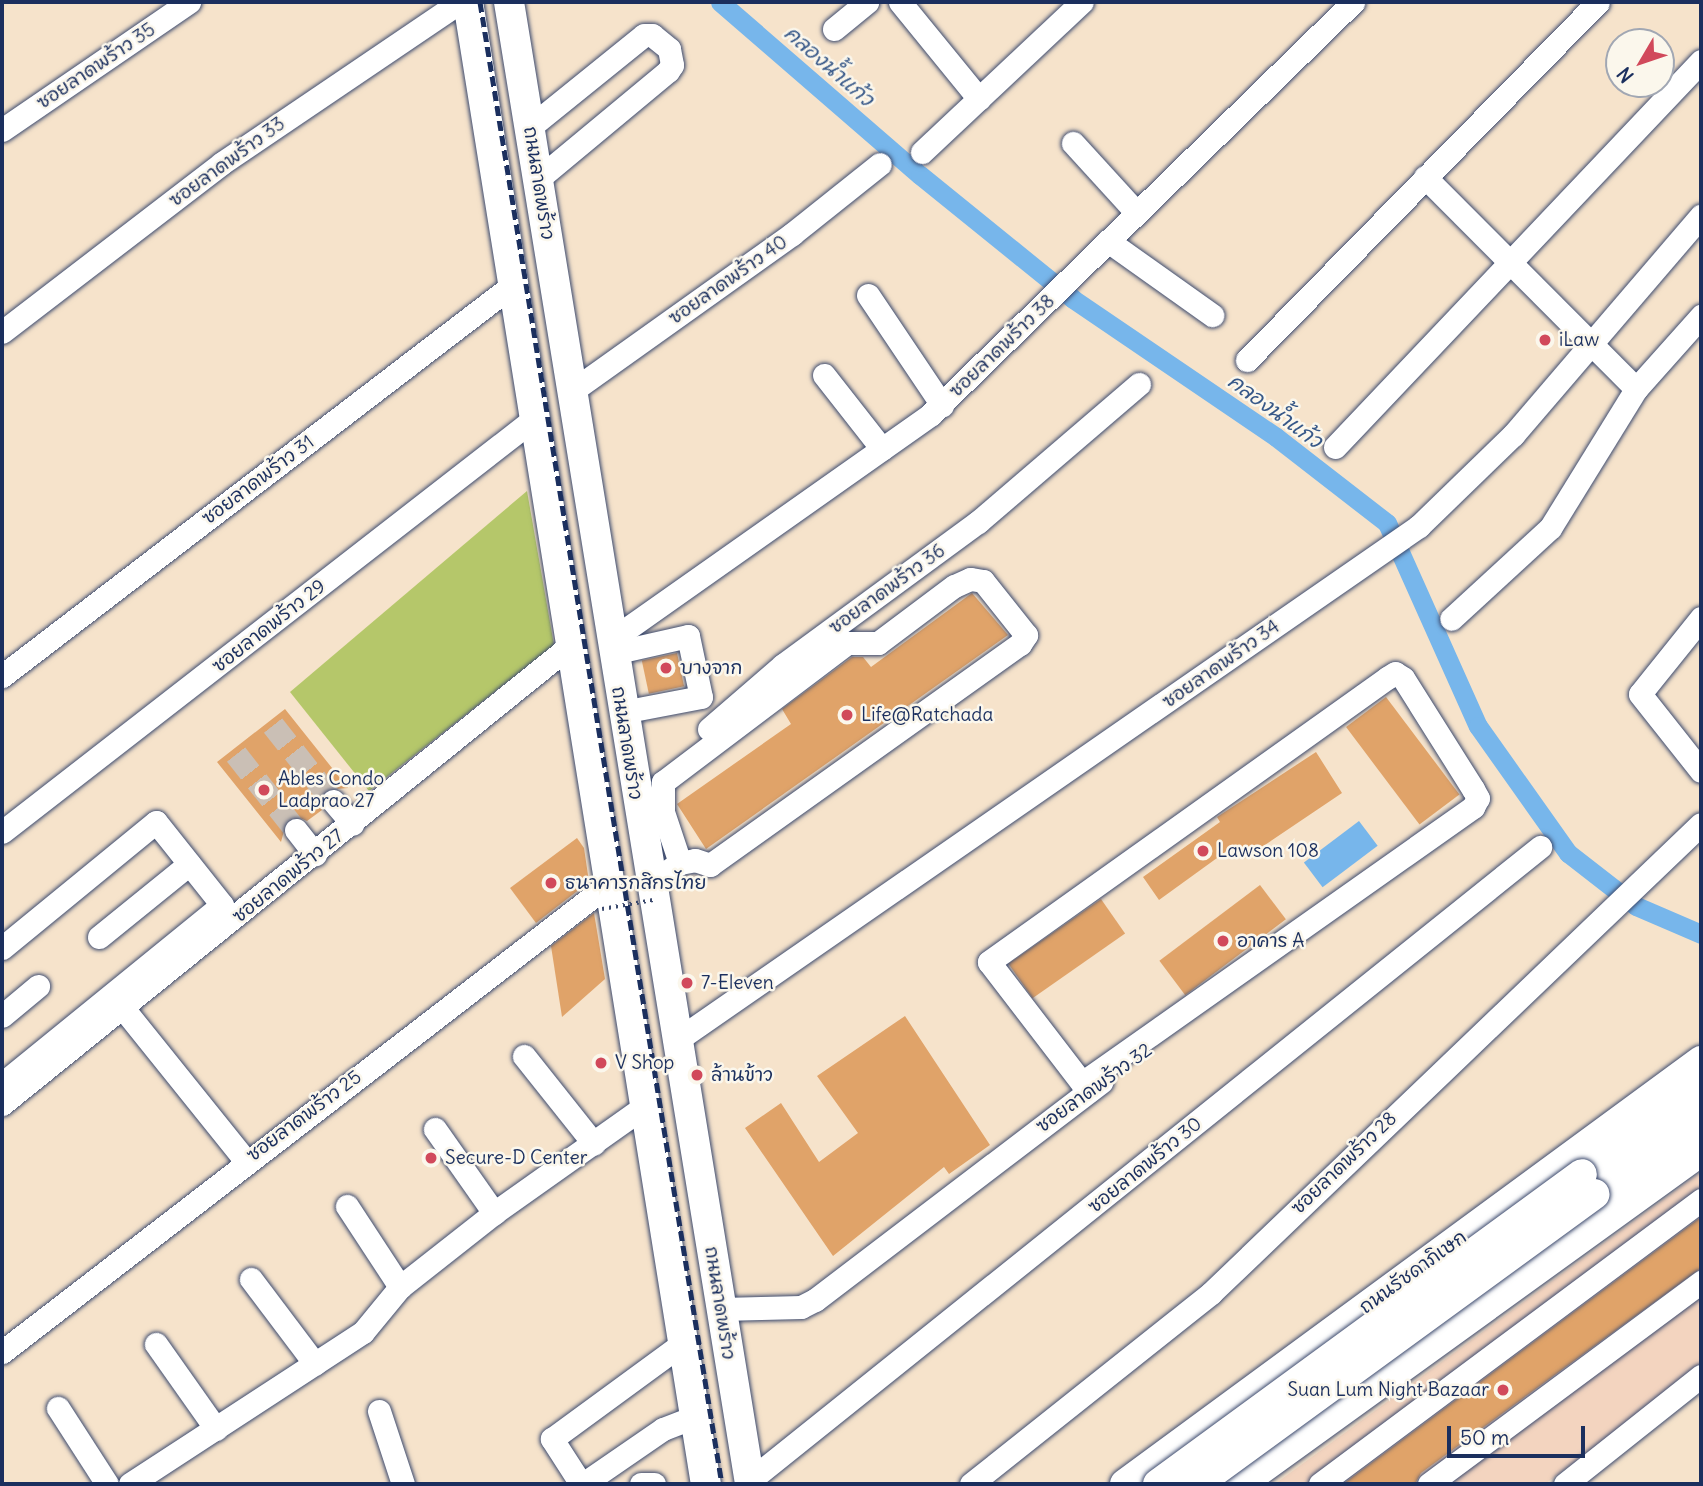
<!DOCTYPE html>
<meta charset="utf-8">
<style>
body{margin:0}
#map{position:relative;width:1703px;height:1486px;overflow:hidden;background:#f6e3cb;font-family:Delius,"Playpen Sans Thai",sans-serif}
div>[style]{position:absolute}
.built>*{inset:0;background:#f3d4bf}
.green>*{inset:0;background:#b5c76a}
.water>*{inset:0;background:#77b6eb;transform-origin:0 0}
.canal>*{height:19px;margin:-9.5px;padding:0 9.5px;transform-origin:9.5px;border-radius:9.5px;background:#77b6eb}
.building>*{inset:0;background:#e0a369;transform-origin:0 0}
.minor-tunnel>*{height:23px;margin-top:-11.5px;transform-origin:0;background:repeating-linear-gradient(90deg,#cabfb5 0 23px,transparent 0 34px)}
.roads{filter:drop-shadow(0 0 2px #3c4a6e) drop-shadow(0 0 2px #3c4a6e)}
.minor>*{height:23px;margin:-11.5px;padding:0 11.5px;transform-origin:11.5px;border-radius:11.5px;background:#fff}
.major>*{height:30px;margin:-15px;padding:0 15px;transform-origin:15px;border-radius:15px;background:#fff}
.rail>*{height:5px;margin-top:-2.5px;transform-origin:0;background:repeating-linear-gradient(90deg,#1b2f5e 0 10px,transparent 0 15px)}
.path-bridge>*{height:3.5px;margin-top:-1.75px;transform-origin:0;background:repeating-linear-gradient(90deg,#3c4a6e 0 2px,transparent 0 7px)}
.bridges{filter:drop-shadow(0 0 2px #3c4a6e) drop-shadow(0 0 2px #3c4a6e)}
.major-bridge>*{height:30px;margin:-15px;padding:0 15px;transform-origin:15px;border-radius:15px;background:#fff}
.dots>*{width:19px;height:19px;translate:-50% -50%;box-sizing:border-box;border:4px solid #fbf7ec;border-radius:50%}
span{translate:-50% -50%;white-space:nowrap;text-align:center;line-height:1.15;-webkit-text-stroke:5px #fbf7ec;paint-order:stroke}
.street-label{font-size:19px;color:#1b2f5e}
.poi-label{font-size:19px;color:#1b2f5e}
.left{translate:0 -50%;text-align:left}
.right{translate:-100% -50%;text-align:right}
.water-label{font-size:21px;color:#375888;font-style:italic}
.frame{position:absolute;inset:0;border:4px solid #1b2f5e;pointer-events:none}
.north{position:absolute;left:1605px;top:28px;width:70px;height:70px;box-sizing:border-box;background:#fbf7ec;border:2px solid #a1a7b3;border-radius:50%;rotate:231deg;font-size:19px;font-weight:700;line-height:28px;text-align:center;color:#1b2f5e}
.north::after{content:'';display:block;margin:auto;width:24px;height:32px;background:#d1495b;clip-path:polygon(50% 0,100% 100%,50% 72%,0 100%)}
.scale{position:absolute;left:1447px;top:1426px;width:138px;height:32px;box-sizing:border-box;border:4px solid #1b2f5e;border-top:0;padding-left:9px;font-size:21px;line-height:24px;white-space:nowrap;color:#1b2f5e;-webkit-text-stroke:5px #fbf7ec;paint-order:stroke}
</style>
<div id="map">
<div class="built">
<i style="clip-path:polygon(1701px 1172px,1701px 1367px,1545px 1484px,1275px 1484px)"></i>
</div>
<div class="green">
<i style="clip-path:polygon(527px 491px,554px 645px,369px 791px,290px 692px)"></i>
</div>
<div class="water">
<i style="left:1359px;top:821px;width:31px;height:69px;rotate:53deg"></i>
</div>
<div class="canal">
<i style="left:720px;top:2px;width:264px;rotate:40.9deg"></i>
<i style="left:920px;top:175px;width:197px;rotate:39deg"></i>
<i style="left:1073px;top:299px;width:245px;rotate:34.2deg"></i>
<i style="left:1276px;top:437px;width:140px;rotate:37.8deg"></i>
<i style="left:1387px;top:523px;width:222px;rotate:65.9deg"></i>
<i style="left:1478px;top:726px;width:156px;rotate:54.7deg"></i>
<i style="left:1568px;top:853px;width:86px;rotate:37.9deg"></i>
<i style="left:1636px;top:906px;width:71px;rotate:23.3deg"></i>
</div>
<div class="building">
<i style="clip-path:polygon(972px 593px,1008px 635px,706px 849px,677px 804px,791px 724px,782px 709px,852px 657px,863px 657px,871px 667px)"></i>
<i style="left:677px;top:653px;width:34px;height:36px;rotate:78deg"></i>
<i style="left:1386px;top:697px;width:122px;height:50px;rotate:53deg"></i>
<i style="clip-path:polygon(285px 709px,348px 788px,325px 790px,320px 797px,322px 810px,307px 821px,295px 816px,287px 820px,281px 842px,217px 762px)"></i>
<i style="clip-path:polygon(1316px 752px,1342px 793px,1244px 859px,1235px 845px,1159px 900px,1143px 877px,1220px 822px,1217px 817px)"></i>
<i style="clip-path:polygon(577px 838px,584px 848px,589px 882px,536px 923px,510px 888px)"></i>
<i style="left:1260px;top:885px;width:43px;height:126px;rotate:53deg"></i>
<i style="left:1101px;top:899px;width:42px;height:113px;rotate:55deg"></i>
<i style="clip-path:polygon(594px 913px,605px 979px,562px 1017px,551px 946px)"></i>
<i style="clip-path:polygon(905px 1016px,990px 1145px,949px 1174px,944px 1167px,833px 1256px,745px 1128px,781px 1103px,819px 1162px,858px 1133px,817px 1076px)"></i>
<i style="clip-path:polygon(1701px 1217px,1701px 1268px,1421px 1473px,1415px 1484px,1343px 1484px)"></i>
</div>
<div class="minor-tunnel">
<i style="left:273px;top:725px;width:97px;rotate:51.7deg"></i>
<i style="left:236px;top:754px;width:97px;rotate:51.7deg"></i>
</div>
<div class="roads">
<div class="minor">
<i style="left:900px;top:2px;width:125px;rotate:50.8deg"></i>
<i style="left:834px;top:29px;width:43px;rotate:-39.3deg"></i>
<i style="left:530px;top:127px;width:146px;rotate:-38.9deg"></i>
<i style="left:644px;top:35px;width:8px"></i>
<i style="left:652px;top:35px;width:22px;rotate:39deg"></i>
<i style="left:669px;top:49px;width:16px;rotate:79deg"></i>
<i style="left:672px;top:65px;width:7px;rotate:124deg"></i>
<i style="left:668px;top:71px;width:168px;rotate:140.3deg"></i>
<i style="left:2px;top:130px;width:227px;rotate:-34.4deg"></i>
<i style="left:1073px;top:143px;width:93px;rotate:47.6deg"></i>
<i style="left:922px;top:152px;width:219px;rotate:-43.2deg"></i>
<i style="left:1425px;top:177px;width:299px;rotate:45.1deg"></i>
<i style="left:1636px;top:389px;width:163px;rotate:121.7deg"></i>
<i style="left:1550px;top:528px;width:134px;rotate:137.4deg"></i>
<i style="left:1108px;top:241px;width:128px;rotate:35.4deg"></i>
<i style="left:868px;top:295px;width:133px;rotate:56.1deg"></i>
<i style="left:2px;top:332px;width:277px;rotate:-37.5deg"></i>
<i style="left:222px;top:163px;width:287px;rotate:-34.1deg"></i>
<i style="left:1247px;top:360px;width:501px;rotate:-45.57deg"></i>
<i style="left:824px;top:375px;width:94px;rotate:51.9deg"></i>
<i style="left:1636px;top:389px;width:98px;rotate:-48.3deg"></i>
<i style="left:572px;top:391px;width:270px;rotate:-35.5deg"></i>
<i style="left:792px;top:234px;width:112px;rotate:-38.5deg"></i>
<i style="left:1335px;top:447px;width:532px;rotate:-46.52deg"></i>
<i style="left:1701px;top:618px;width:97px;rotate:128.8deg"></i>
<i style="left:1640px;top:694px;width:98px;rotate:51.6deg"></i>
<i style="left:611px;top:640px;width:392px;rotate:-35.2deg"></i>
<i style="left:931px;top:414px;width:590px;rotate:-44.31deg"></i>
<i style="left:613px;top:653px;width:77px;rotate:-12.8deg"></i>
<i style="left:688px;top:636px;width:62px;rotate:78deg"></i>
<i style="left:701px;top:697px;width:80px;rotate:169.2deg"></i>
<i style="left:2px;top:676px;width:645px;rotate:-37.44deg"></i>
<i style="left:709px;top:729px;width:98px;rotate:-40.9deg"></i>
<i style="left:783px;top:665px;width:242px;rotate:-36.3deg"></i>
<i style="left:978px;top:522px;width:212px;rotate:-40.6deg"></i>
<i style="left:333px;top:801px;width:30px;rotate:50deg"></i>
<i style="left:296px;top:830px;width:31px;rotate:52deg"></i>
<i style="left:2px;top:832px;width:675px;rotate:-37.84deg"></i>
<i style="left:650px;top:883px;width:36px;rotate:-34deg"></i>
<i style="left:680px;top:863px;width:15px;rotate:-11deg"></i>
<i style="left:695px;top:860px;width:16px;rotate:18deg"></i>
<i style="left:710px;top:865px;width:381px;rotate:-35.5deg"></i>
<i style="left:1020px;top:644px;width:11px;rotate:-56deg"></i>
<i style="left:1026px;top:635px;width:69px;rotate:-128.5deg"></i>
<i style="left:983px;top:581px;width:13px;rotate:-171deg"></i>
<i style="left:970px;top:579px;width:17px;rotate:156deg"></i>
<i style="left:954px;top:586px;width:95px;rotate:143.1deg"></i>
<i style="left:878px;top:643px;width:31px;rotate:180deg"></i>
<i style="left:847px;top:643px;width:231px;rotate:142.9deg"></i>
<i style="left:663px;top:782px;width:30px;rotate:90deg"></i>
<i style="left:663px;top:812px;width:54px;rotate:71.6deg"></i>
<i style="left:99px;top:937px;width:116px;rotate:-39deg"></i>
<i style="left:2px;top:948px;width:199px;rotate:-39.3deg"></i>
<i style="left:156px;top:822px;width:106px;rotate:51.5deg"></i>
<i style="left:222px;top:905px;width:284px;rotate:140.9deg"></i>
<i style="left:114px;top:997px;width:211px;rotate:51.2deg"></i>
<i style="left:2px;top:1016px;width:47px;rotate:-39.8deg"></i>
<i style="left:677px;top:1040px;width:903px;rotate:-34.71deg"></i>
<i style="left:1419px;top:526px;width:131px;rotate:-44.1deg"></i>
<i style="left:1513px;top:435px;width:289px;rotate:-49.4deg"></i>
<i style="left:524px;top:1056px;width:112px;rotate:51.5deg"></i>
<i style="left:1082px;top:1083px;width:479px;rotate:-35.2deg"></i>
<i style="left:1473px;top:807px;width:10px;rotate:-61deg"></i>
<i style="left:1478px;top:798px;width:10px;rotate:-119deg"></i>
<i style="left:1473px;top:789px;width:131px;rotate:-122.2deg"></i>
<i style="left:1403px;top:678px;width:9px;rotate:-148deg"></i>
<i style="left:1395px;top:673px;width:9px;rotate:148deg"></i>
<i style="left:1387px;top:678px;width:489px;rotate:144.5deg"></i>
<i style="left:989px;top:962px;width:163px;rotate:52.5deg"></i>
<i style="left:2px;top:1104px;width:732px;rotate:-38.9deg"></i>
<i style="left:435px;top:1129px;width:103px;rotate:54.9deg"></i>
<i style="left:347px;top:1206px;width:97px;rotate:56.8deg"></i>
<i style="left:251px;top:1279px;width:106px;rotate:53deg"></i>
<i style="left:721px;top:1309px;width:80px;rotate:-1.4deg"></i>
<i style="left:801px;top:1307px;width:16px;rotate:-27deg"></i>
<i style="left:815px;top:1300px;width:360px;rotate:-37.3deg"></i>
<i style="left:156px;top:1344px;width:104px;rotate:54.8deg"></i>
<i style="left:2px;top:1352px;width:766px;rotate:-37.63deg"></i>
<i style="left:58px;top:1408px;width:90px;rotate:57.2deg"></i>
<i style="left:379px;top:1411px;width:77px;rotate:71.8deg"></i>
<i style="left:749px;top:1481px;width:1014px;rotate:-38.71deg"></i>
<i style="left:130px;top:1484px;width:278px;rotate:-33.1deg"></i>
<i style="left:363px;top:1332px;width:58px;rotate:-50.6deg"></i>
<i style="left:400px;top:1287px;width:120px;rotate:-38.2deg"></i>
<i style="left:494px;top:1213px;width:185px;rotate:-35.3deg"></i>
<i style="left:581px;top:1484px;width:54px;rotate:-122.8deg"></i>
<i style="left:552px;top:1439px;width:162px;rotate:-36.2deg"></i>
<i style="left:583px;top:1484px;width:97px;rotate:-34.5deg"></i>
<i style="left:663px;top:1429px;width:34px;rotate:-21deg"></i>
<i style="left:641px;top:1484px;width:13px"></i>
<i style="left:971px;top:1484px;width:307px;rotate:-38.5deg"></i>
<i style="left:1211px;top:1293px;width:678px;rotate:-43.75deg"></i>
<i style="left:1320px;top:1484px;width:475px;rotate:-36.7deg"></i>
<i style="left:1429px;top:1484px;width:339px;rotate:-36.6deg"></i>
<i style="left:1565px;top:1484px;width:174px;rotate:-38.5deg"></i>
</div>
<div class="major">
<i style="left:468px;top:2px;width:1501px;rotate:80.88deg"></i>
<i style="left:509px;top:2px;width:1501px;rotate:80.76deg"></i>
<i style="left:1582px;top:1174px;width:147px;rotate:-36.2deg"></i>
<i style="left:1595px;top:1194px;width:130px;rotate:-35.6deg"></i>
<i style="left:1125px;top:1484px;width:715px;rotate:-36.29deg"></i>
<i style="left:1240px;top:1484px;width:569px;rotate:-35.84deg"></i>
</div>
</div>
<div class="rail">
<i style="left:480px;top:2px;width:1502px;rotate:80.73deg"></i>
</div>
<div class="path-bridge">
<i style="left:602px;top:909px;width:52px;rotate:-10deg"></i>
</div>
<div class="bridges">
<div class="major-bridge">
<i style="left:1158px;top:1484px;width:525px;rotate:-36.17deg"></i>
<i style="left:1197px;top:1484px;width:492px;rotate:-36.1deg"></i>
</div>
</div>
<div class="dots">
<i style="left:1545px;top:340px;background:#d1495b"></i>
<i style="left:666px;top:668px;background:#d1495b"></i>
<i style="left:847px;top:715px;background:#d1495b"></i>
<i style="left:264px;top:790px;background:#d1495b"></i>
<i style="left:1203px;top:851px;background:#d1495b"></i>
<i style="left:551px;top:883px;background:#d1495b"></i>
<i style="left:1223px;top:941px;background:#d1495b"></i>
<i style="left:687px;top:983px;background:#d1495b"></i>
<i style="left:601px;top:1063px;background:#d1495b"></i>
<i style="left:697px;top:1075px;background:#d1495b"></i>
<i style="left:431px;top:1158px;background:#d1495b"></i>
<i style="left:1503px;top:1390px;background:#d1495b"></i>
</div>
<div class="street-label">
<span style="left:96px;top:66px;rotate:-34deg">ซอยลาดพร้าว 35</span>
<span style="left:227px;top:162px;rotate:-36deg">ซอยลาดพร้าว 33</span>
<span style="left:539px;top:183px;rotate:81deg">ถนนลาดพร้าว</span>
<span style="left:728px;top:280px;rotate:-35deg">ซอยลาดพร้าว 40</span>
<span style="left:1002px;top:346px;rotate:-44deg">ซอยลาดพร้าว 38</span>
<span style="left:258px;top:480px;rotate:-37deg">ซอยลาดพร้าว 31</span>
<span style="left:887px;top:589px;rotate:-36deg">ซอยลาดพร้าว 36</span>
<span style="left:269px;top:626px;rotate:-38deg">ซอยลาดพร้าว 29</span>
<span style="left:1221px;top:664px;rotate:-35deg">ซอยลาดพร้าว 34</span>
<span style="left:627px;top:743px;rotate:81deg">ถนนลาดพร้าว</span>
<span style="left:288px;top:876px;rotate:-39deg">ซอยลาดพร้าว 27</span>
<span style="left:1094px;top:1088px;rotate:-36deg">ซอยลาดพร้าว 32</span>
<span style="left:304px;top:1116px;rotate:-37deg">ซอยลาดพร้าว 25</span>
<span style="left:1344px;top:1163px;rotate:-44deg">ซอยลาดพร้าว 28</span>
<span style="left:1145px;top:1165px;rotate:-39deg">ซอยลาดพร้าว 30</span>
<span style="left:1413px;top:1272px;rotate:-36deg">ถนนรัชดาภิเษก</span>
<span style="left:720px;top:1303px;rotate:81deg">ถนนลาดพร้าว</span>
</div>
<div class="poi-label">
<span class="left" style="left:1559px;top:340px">iLaw</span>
<span class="left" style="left:680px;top:668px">บางจาก</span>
<span class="left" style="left:861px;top:715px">Life@Ratchada</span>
<span class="left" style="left:278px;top:790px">Ables Condo<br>Ladprao 27</span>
<span class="left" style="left:1217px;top:851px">Lawson 108</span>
<span class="left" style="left:565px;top:883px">ธนาคารกสิกรไทย</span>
<span class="left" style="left:1237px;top:941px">อาคาร A</span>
<span class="left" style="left:701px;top:983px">7-Eleven</span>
<span class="left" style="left:615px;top:1063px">V Shop</span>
<span class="left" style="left:711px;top:1075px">ล้านข้าว</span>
<span class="left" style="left:445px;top:1158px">Secure-D Center</span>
<span class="right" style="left:1489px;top:1390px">Suan Lum Night Bazaar</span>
</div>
<div class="water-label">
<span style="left:829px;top:66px;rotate:41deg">คลองน้ำแก้ว</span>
<span style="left:1275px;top:411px;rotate:36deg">คลองน้ำแก้ว</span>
</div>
<div class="frame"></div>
<div class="north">N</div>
<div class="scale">50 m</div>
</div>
